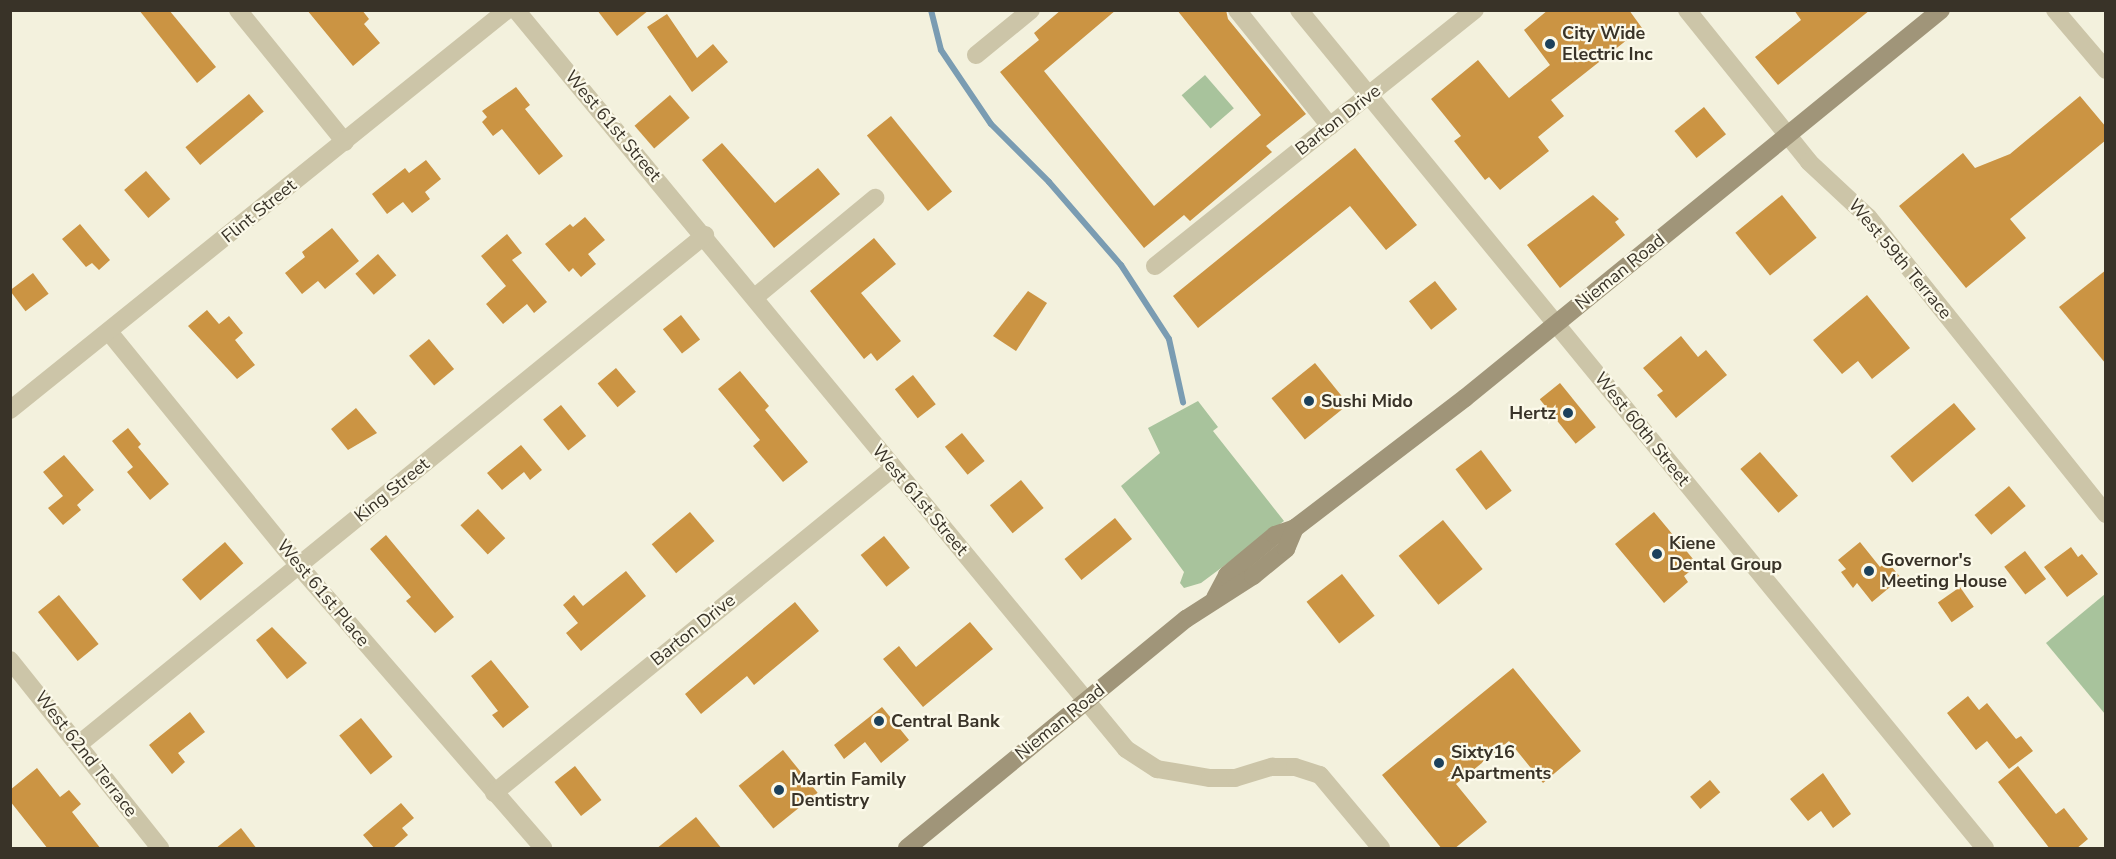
<!DOCTYPE html>
<style>
body{margin:0}
#map{position:relative;width:2116px;height:859px;overflow:hidden;background:#f3f1dd;font-family:"Nunito Sans",sans-serif}
div>[style]{position:absolute}
.green>*{inset:0;background:#a8c39c;transform-origin:0 0}
.stream>*{height:6px;margin:-3px;padding:0 3px;transform-origin:3px;border-radius:3px;background:#7a9cb2}
.building>*{inset:0;background:#cb9443;transform-origin:0 0}
.street>*{height:18px;margin:-9px;padding:0 9px;transform-origin:9px;border-radius:9px;background:#ccc5a8}
.secondary>*{height:18px;margin:-9px;padding:0 9px;transform-origin:9px;border-radius:9px;background:#a09579}
.dots>*{width:16px;height:16px;translate:-50% -50%;box-sizing:border-box;border:3px solid #fbf9e9;border-radius:50%}
span{translate:-50% -50%;white-space:nowrap;text-align:center;line-height:1.15;-webkit-text-stroke:4.5px #fbf9e9;paint-order:stroke}
.poi-label{font-size:18px;color:#393328;font-weight:700}
.left{translate:0 -50%;text-align:left}
.right{translate:-100% -50%;text-align:right}
.street-label{font-size:18px;color:#393328}
.frame{position:absolute;inset:0;border:12px solid #393328;pointer-events:none}
</style>
<div id="map">
<div class="green">
<i style="left:1205px;top:75px;width:44px;height:31px;rotate:49deg"></i>
<i style="clip-path:polygon(1198px 401px,1218px 427px,1213px 431px,1284px 521px,1201px 583px,1184px 588px,1180px 583px,1184px 572px,1121px 486px,1160px 453px,1148px 428px)"></i>
<i style="clip-path:polygon(2105px 594px,2105px 714px,2046px 643px)"></i>
</div>
<div class="stream">
<i style="left:931px;top:10px;width:41px;rotate:76deg"></i>
<i style="left:941px;top:50px;width:89px;rotate:56deg"></i>
<i style="left:991px;top:124px;width:82px;rotate:45deg"></i>
<i style="left:1049px;top:182px;width:110px;rotate:49.1deg"></i>
<i style="left:1121px;top:265px;width:88px;rotate:57deg"></i>
<i style="left:1169px;top:339px;width:65px;rotate:77.5deg"></i>
</div>
<div class="building">
<i style="clip-path:polygon(139px 10px,169px 10px,216px 67px,197px 83px)"></i>
<i style="clip-path:polygon(307px 10px,362px 10px,369px 19px,364px 24px,380px 43px,353px 66px)"></i>
<i style="clip-path:polygon(597px 10px,649px 10px,617px 36px)"></i>
<i style="clip-path:polygon(1061px 10px,1116px 10px,1044px 71px,1154px 206px,1261px 115px,1177px 10px,1226px 10px,1228px 19px,1306px 114px,1266px 146px,1272px 152px,1190px 221px,1184px 215px,1144px 248px,1000px 72px,1039px 40px,1034px 33px)"></i>
<i style="clip-path:polygon(1548px 10px,1629px 10px,1642px 28px,1551px 100px,1564px 116px,1538px 137px,1549px 151px,1500px 190px,1489px 177px,1485px 180px,1454px 141px,1461px 136px,1431px 99px,1478px 60px,1509px 98px,1550px 65px,1524px 30px)"></i>
<i style="clip-path:polygon(1794px 10px,1870px 10px,1778px 85px,1755px 57px,1801px 20px)"></i>
<i style="clip-path:polygon(667px 14px,697px 58px,713px 44px,728px 62px,692px 92px,647px 27px)"></i>
<i style="clip-path:polygon(516px 87px,530px 105px,525px 109px,563px 156px,539px 175px,502px 129px,493px 136px,482px 122px,487px 117px,482px 111px)"></i>
<i style="left:249px;top:94px;width:23px;height:83px;rotate:50deg"></i>
<i style="left:670px;top:95px;width:30px;height:47px;rotate:49deg"></i>
<i style="clip-path:polygon(2080px 96px,2106px 127px,2106px 140px,2010px 219px,2026px 238px,1966px 288px,1899px 206px,1963px 153px,1975px 168px,2010px 154px)"></i>
<i style="left:1704px;top:107px;width:35px;height:38px;rotate:51deg"></i>
<i style="left:891px;top:116px;width:97px;height:31px;rotate:51deg"></i>
<i style="clip-path:polygon(722px 143px,775px 203px,818px 168px,840px 194px,774px 248px,702px 160px)"></i>
<i style="clip-path:polygon(1355px 148px,1417px 225px,1386px 250px,1350px 206px,1198px 328px,1173px 296px)"></i>
<i style="clip-path:polygon(426px 160px,441px 179px,425px 192px,430px 199px,412px 213px,403px 202px,387px 214px,372px 194px,405px 168px,409px 173px)"></i>
<i style="left:146px;top:171px;width:37px;height:29px;rotate:49deg"></i>
<i style="clip-path:polygon(1593px 195px,1619px 219px,1615px 222px,1625px 235px,1560px 288px,1527px 245px)"></i>
<i style="left:1782px;top:195px;width:55px;height:60px;rotate:51deg"></i>
<i style="clip-path:polygon(585px 217px,605px 240px,588px 254px,596px 264px,581px 277px,573px 268px,569px 272px,545px 244px,570px 224px,573px 227px)"></i>
<i style="clip-path:polygon(80px 224px,110px 260px,99px 270px,92px 263px,86px 267px,62px 239px)"></i>
<i style="clip-path:polygon(332px 228px,359px 261px,325px 289px,318px 281px,302px 294px,285px 273px,305px 257px,302px 252px)"></i>
<i style="clip-path:polygon(507px 234px,522px 253px,512px 260px,547px 302px,534px 313px,527px 304px,503px 324px,486px 304px,506px 286px,481px 256px)"></i>
<i style="clip-path:polygon(874px 238px,896px 264px,861px 293px,901px 341px,877px 361px,871px 353px,864px 359px,810px 291px)"></i>
<i style="left:378px;top:254px;width:28px;height:30px;rotate:49deg"></i>
<i style="clip-path:polygon(2106px 270px,2106px 364px,2059px 307px)"></i>
<i style="left:33px;top:273px;width:26px;height:29px;rotate:53deg"></i>
<i style="left:1435px;top:281px;width:36px;height:33px;rotate:52deg"></i>
<i style="clip-path:polygon(1028px 291px,1047px 303px,1016px 351px,993px 336px)"></i>
<i style="clip-path:polygon(1867px 295px,1910px 348px,1872px 379px,1858px 361px,1842px 374px,1813px 340px)"></i>
<i style="clip-path:polygon(207px 310px,219px 324px,229px 316px,243px 333px,235px 340px,255px 365px,237px 379px,188px 326px)"></i>
<i style="left:681px;top:315px;width:31px;height:23px;rotate:52deg"></i>
<i style="clip-path:polygon(1681px 336px,1698px 357px,1706px 350px,1727px 375px,1676px 418px,1657px 395px,1663px 391px,1643px 368px)"></i>
<i style="left:429px;top:339px;width:39px;height:26px;rotate:50deg"></i>
<i style="left:1315px;top:363px;width:53px;height:56px;rotate:51deg"></i>
<i style="left:616px;top:368px;width:31px;height:24px;rotate:50deg"></i>
<i style="clip-path:polygon(740px 371px,769px 406px,765px 410px,808px 462px,783px 482px,753px 446px,760px 440px,718px 389px)"></i>
<i style="left:913px;top:375px;width:37px;height:23px;rotate:52deg"></i>
<i style="left:1560px;top:383px;width:57px;height:26px;rotate:51deg"></i>
<i style="left:1954px;top:403px;width:34px;height:83px;rotate:50deg"></i>
<i style="left:561px;top:405px;width:40px;height:23px;rotate:51deg"></i>
<i style="clip-path:polygon(356px 408px,377px 433px,348px 450px,331px 429px)"></i>
<i style="clip-path:polygon(128px 428px,141px 444px,138px 447px,169px 484px,150px 500px,127px 472px,133px 467px,112px 441px)"></i>
<i style="left:962px;top:433px;width:36px;height:22px;rotate:51deg"></i>
<i style="clip-path:polygon(521px 445px,542px 470px,530px 480px,524px 472px,502px 490px,487px 473px)"></i>
<i style="left:1481px;top:450px;width:51px;height:32px;rotate:53deg"></i>
<i style="left:1760px;top:452px;width:58px;height:26px;rotate:49deg"></i>
<i style="clip-path:polygon(64px 455px,94px 490px,77px 505px,81px 510px,63px 525px,48px 508px,63px 496px,43px 472px)"></i>
<i style="left:1021px;top:480px;width:36px;height:40px;rotate:51deg"></i>
<i style="left:2009px;top:486px;width:26px;height:45px;rotate:50deg"></i>
<i style="left:478px;top:509px;width:40px;height:24px;rotate:47deg"></i>
<i style="left:690px;top:512px;width:38px;height:50px;rotate:50deg"></i>
<i style="clip-path:polygon(1654px 512px,1698px 565px,1684px 576px,1688px 582px,1664px 603px,1615px 544px)"></i>
<i style="left:1115px;top:518px;width:27px;height:65px;rotate:51deg"></i>
<i style="left:1443px;top:520px;width:63px;height:57px;rotate:51deg"></i>
<i style="clip-path:polygon(386px 535px,454px 617px,435px 633px,406px 601px,411px 597px,370px 549px)"></i>
<i style="left:884px;top:536px;width:41px;height:30px;rotate:51deg"></i>
<i style="left:225px;top:542px;width:28px;height:57px;rotate:49deg"></i>
<i style="clip-path:polygon(1860px 542px,1880px 567px,1887px 561px,1901px 578px,1872px 602px,1857px 583px,1853px 588px,1841px 572px,1846px 569px,1838px 560px)"></i>
<i style="clip-path:polygon(2071px 547px,2078px 557px,2082px 554px,2098px 574px,2067px 597px,2044px 567px)"></i>
<i style="left:2025px;top:551px;width:35px;height:26px;rotate:53deg"></i>
<i style="clip-path:polygon(626px 571px,646px 596px,581px 651px,566px 633px,578px 623px,563px 605px,574px 595px,583px 606px)"></i>
<i style="left:1342px;top:574px;width:53px;height:45px;rotate:52deg"></i>
<i style="left:1960px;top:587px;width:24px;height:27px;rotate:55deg"></i>
<i style="left:59px;top:595px;width:63px;height:27px;rotate:51deg"></i>
<i style="clip-path:polygon(795px 602px,819px 631px,754px 685px,747px 676px,701px 714px,685px 694px)"></i>
<i style="clip-path:polygon(970px 622px,993px 649px,923px 707px,883px 659px,899px 646px,916px 667px)"></i>
<i style="clip-path:polygon(272px 627px,307px 663px,287px 679px,256px 640px)"></i>
<i style="clip-path:polygon(491px 660px,529px 707px,503px 728px,492px 715px,498px 711px,471px 676px)"></i>
<i style="clip-path:polygon(1513px 668px,1581px 751px,1543px 783px,1509px 741px,1456px 784px,1487px 822px,1454px 849px,1442px 849px,1382px 775px)"></i>
<i style="clip-path:polygon(1968px 696px,1979px 710px,1987px 703px,2016px 739px,2021px 736px,2033px 751px,2009px 769px,1987px 741px,1976px 750px,1947px 713px)"></i>
<i style="clip-path:polygon(882px 707px,909px 740px,881px 763px,865px 742px,844px 759px,834px 745px)"></i>
<i style="clip-path:polygon(190px 712px,205px 732px,178px 753px,185px 762px,172px 774px,149px 745px)"></i>
<i style="left:361px;top:718px;width:50px;height:28px;rotate:51deg"></i>
<i style="left:783px;top:750px;width:55px;height:57px;rotate:51deg"></i>
<i style="left:575px;top:766px;width:43px;height:26px;rotate:52deg"></i>
<i style="clip-path:polygon(2018px 766px,2056px 814px,2064px 808px,2088px 839px,2076px 849px,2050px 849px,1998px 782px)"></i>
<i style="clip-path:polygon(37px 768px,60px 797px,69px 790px,81px 804px,72px 812px,101px 849px,48px 849px,10px 801px,10px 790px)"></i>
<i style="clip-path:polygon(1823px 773px,1851px 814px,1833px 828px,1821px 811px,1808px 821px,1790px 799px)"></i>
<i style="left:1710px;top:780px;width:16px;height:26px;rotate:50deg"></i>
<i style="clip-path:polygon(401px 803px,414px 818px,402px 828px,408px 835px,392px 849px,375px 849px,363px 835px)"></i>
<i style="clip-path:polygon(696px 817px,722px 849px,656px 849px)"></i>
<i style="clip-path:polygon(241px 828px,257px 849px,215px 849px)"></i>
</div>
<div class="street">
<i style="left:238px;top:10px;width:170px;rotate:51deg"></i>
<i style="left:516px;top:10px;width:958px;rotate:50.46deg"></i>
<i style="left:1126px;top:749px;width:37px;rotate:33deg"></i>
<i style="left:1157px;top:769px;width:54px;rotate:9.6deg"></i>
<i style="left:1210px;top:778px;width:25px"></i>
<i style="left:1235px;top:778px;width:39px;rotate:-17deg"></i>
<i style="left:1272px;top:767px;width:23px"></i>
<i style="left:1295px;top:767px;width:26px;rotate:18deg"></i>
<i style="left:1320px;top:775px;width:95px;rotate:50.1deg"></i>
<i style="left:1237px;top:10px;width:149px;rotate:51.3deg"></i>
<i style="left:1299px;top:10px;width:1083px;rotate:50.7deg"></i>
<i style="left:1687px;top:10px;width:195px;rotate:51.2deg"></i>
<i style="left:1809px;top:162px;width:81px;rotate:43deg"></i>
<i style="left:1868px;top:217px;width:381px;rotate:51.3deg"></i>
<i style="left:2055px;top:10px;width:79px;rotate:49.6deg"></i>
<i style="left:976px;top:55px;width:71px;rotate:-39.3deg"></i>
<i style="left:1155px;top:266px;width:410px;rotate:-38.7deg"></i>
<i style="left:755px;top:297px;width:156px;rotate:-39.5deg"></i>
<i style="left:109px;top:332px;width:301px;rotate:50.9deg"></i>
<i style="left:299px;top:566px;width:373px;rotate:49.1deg"></i>
<i style="left:10px;top:410px;width:638px;rotate:-38.83deg"></i>
<i style="left:10px;top:660px;width:241px;rotate:51.4deg"></i>
<i style="left:79px;top:744px;width:807px;rotate:-39.11deg"></i>
<i style="left:494px;top:793px;width:515px;rotate:-39.16deg"></i>
</div>
<div class="secondary">
<i style="left:1215px;top:598px;width:26px;rotate:-62deg"></i>
<i style="left:1227px;top:575px;width:62px;rotate:-39.8deg"></i>
<i style="left:1275px;top:535px;width:21px;rotate:-19deg"></i>
<i style="left:1295px;top:528px;width:214px;rotate:-37.4deg"></i>
<i style="left:1465px;top:398px;width:614px;rotate:-39.18deg"></i>
<i style="left:907px;top:848px;width:361px;rotate:-39.4deg"></i>
<i style="left:1186px;top:619px;width:80px;rotate:-32.7deg"></i>
<i style="left:1253px;top:576px;width:43px;rotate:-39.3deg"></i>
<i style="left:1286px;top:549px;width:23px;rotate:-67deg"></i>
</div>
<div class="dots">
<i style="left:1550px;top:44px;background:#1c415c"></i>
<i style="left:1309px;top:401px;background:#1c415c"></i>
<i style="left:1568px;top:413px;background:#1c415c"></i>
<i style="left:1657px;top:554px;background:#1c415c"></i>
<i style="left:1869px;top:571px;background:#1c415c"></i>
<i style="left:879px;top:721px;background:#1c415c"></i>
<i style="left:1439px;top:763px;background:#1c415c"></i>
<i style="left:779px;top:790px;background:#1c415c"></i>
</div>
<div class="poi-label">
<span class="left" style="left:1562px;top:44px">City Wide<br>Electric Inc</span>
<span class="left" style="left:1321px;top:401px">Sushi Mido</span>
<span class="right" style="left:1556px;top:413px">Hertz</span>
<span class="left" style="left:1669px;top:554px">Kiene<br>Dental Group</span>
<span class="left" style="left:1881px;top:571px">Governor's<br>Meeting House</span>
<span class="left" style="left:891px;top:721px">Central Bank</span>
<span class="left" style="left:1451px;top:763px">Sixty16<br>Apartments</span>
<span class="left" style="left:791px;top:790px">Martin Family<br>Dentistry</span>
</div>
<div class="street-label">
<span style="left:1338px;top:120px;rotate:-38deg">Barton Drive</span>
<span style="left:613px;top:126px;rotate:50deg">West 61st Street</span>
<span style="left:259px;top:211px;rotate:-39deg">Flint Street</span>
<span style="left:1900px;top:259px;rotate:50deg">West 59th Terrace</span>
<span style="left:1620px;top:272px;rotate:-39deg">Nieman Road</span>
<span style="left:1642px;top:429px;rotate:51deg">West 60th Street</span>
<span style="left:392px;top:490px;rotate:-39deg">King Street</span>
<span style="left:920px;top:500px;rotate:50deg">West 61st Street</span>
<span style="left:323px;top:593px;rotate:50deg">West 61st Place</span>
<span style="left:693px;top:630px;rotate:-39deg">Barton Drive</span>
<span style="left:1060px;top:722px;rotate:-39deg">Nieman Road</span>
<span style="left:86px;top:754px;rotate:52deg">West 62nd Terrace</span>
</div>
<div class="frame"></div>
</div>
